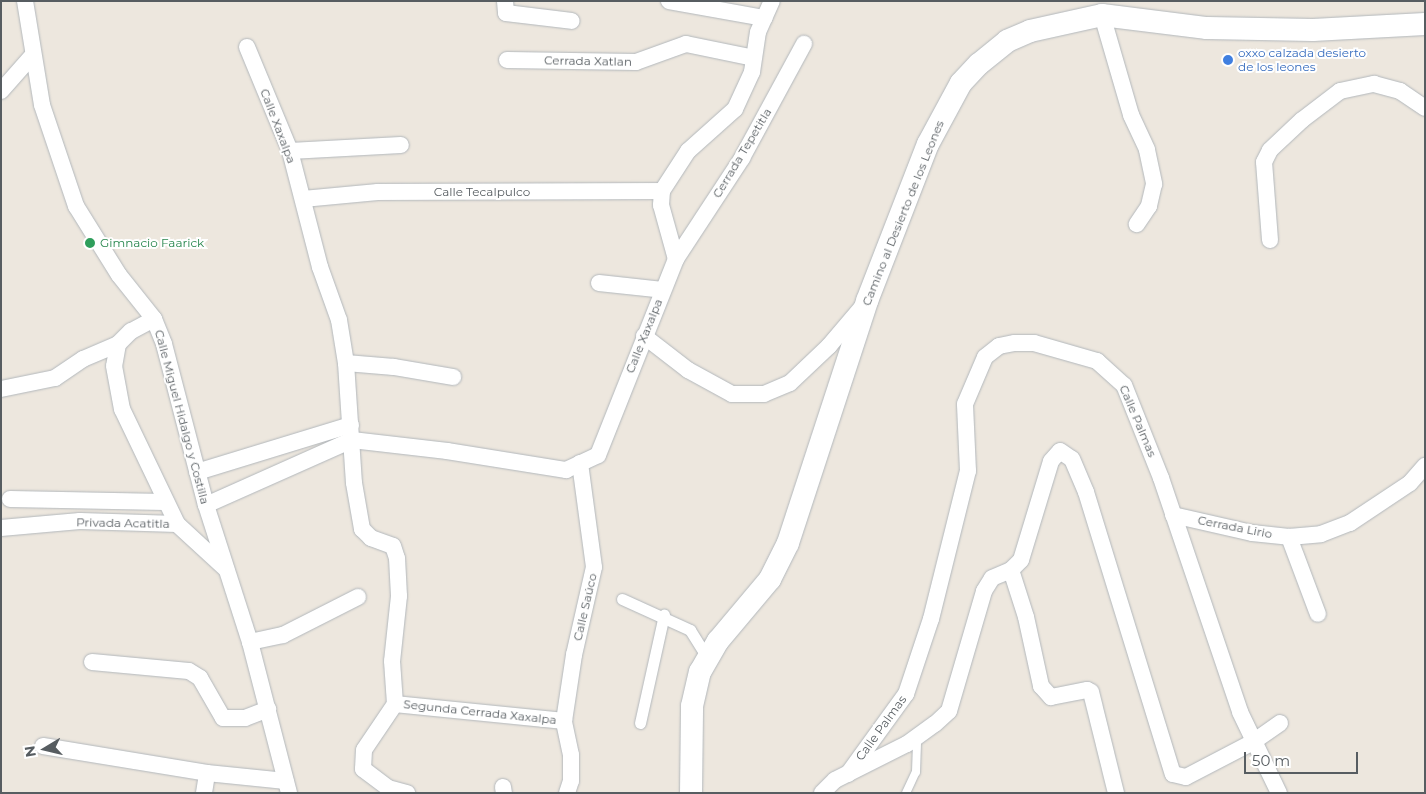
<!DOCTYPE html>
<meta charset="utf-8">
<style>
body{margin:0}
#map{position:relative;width:1426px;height:794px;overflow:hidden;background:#ede7de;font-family:Montserrat,sans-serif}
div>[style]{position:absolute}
.roads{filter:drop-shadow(0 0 1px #b2b7bb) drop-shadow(0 0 1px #b2b7bb)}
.service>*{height:8px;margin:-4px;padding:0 4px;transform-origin:4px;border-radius:4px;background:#fff}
.pedestrian>*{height:11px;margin:-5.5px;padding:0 5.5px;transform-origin:5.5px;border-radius:5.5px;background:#fff}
.minor>*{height:16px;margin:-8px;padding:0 8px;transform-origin:8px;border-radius:8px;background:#fff}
.secondary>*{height:22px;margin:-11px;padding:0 11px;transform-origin:11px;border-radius:11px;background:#fff}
.dots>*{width:14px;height:14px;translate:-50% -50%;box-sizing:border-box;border:2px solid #fff;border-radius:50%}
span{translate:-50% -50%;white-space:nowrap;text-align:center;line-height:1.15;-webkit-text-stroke:4px #fff;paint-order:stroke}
.shop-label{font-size:12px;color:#366cbe}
.left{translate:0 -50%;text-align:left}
.street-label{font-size:12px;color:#575d61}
.leisure-label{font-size:12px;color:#27864d}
.frame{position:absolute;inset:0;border:2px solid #575d61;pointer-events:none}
.north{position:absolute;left:20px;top:724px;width:50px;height:50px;-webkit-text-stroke:4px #fff;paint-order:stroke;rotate:261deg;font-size:14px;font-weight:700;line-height:20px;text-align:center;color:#575d61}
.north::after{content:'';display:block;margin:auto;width:18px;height:22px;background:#575d61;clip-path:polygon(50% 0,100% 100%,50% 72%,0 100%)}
.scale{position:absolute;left:1244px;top:752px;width:114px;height:22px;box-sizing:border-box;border:2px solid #575d61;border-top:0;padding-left:6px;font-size:15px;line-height:18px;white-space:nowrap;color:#575d61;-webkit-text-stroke:4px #fff;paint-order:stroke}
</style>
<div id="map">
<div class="roads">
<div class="service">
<i style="left:906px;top:793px;width:23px;rotate:-65deg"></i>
<i style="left:916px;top:772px;width:35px;rotate:-88deg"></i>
</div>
<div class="pedestrian">
<i style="left:622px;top:599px;width:75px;rotate:24.5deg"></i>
<i style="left:690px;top:630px;width:34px;rotate:58deg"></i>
<i style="left:640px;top:723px;width:111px;rotate:-77.5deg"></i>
</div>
<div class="minor">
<i style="left:25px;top:1px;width:105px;rotate:80.7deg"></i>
<i style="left:42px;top:105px;width:107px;rotate:71.4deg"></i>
<i style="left:76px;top:206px;width:81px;rotate:58.1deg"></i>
<i style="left:119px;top:275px;width:56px;rotate:51.5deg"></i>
<i style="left:154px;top:319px;width:27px;rotate:68deg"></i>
<i style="left:164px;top:344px;width:166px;rotate:75.4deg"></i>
<i style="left:206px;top:505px;width:144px;rotate:72.2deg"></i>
<i style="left:250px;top:642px;width:156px;rotate:75.5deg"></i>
<i style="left:505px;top:1px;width:12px;rotate:85deg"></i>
<i style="left:506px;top:13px;width:66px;rotate:6.9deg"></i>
<i style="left:669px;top:1px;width:97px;rotate:10.1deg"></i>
<i style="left:1102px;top:15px;width:104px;rotate:73.8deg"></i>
<i style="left:1131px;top:115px;width:38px;rotate:65deg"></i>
<i style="left:1147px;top:150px;width:35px;rotate:78deg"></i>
<i style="left:1154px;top:184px;width:23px;rotate:103deg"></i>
<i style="left:1149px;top:206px;width:22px;rotate:124deg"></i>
<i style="left:247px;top:47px;width:113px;rotate:67.5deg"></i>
<i style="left:290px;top:151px;width:120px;rotate:75.5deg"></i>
<i style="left:320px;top:267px;width:56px;rotate:70.3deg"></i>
<i style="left:339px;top:320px;width:44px;rotate:80.8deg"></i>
<i style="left:346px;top:363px;width:120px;rotate:86.2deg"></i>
<i style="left:354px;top:483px;width:47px;rotate:80.1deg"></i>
<i style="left:362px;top:529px;width:13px;rotate:45deg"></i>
<i style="left:371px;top:538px;width:23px;rotate:20deg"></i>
<i style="left:393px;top:546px;width:13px;rotate:72deg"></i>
<i style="left:397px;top:558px;width:38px;rotate:87deg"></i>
<i style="left:399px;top:596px;width:65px;rotate:96.1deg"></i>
<i style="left:392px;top:661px;width:43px;rotate:86deg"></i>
<i style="left:395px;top:704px;width:55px;rotate:124deg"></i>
<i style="left:364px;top:750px;width:19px;rotate:93deg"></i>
<i style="left:363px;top:769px;width:31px;rotate:37deg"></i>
<i style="left:388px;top:788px;width:20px;rotate:15deg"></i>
<i style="left:507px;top:60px;width:129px;rotate:0.9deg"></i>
<i style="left:636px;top:62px;width:53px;rotate:-19.8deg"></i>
<i style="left:686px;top:44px;width:69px;rotate:11.6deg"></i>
<i style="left:1px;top:91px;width:47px;rotate:-48.5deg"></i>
<i style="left:290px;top:151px;width:111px;rotate:-3.1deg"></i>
<i style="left:303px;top:199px;width:75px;rotate:-5.3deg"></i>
<i style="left:378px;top:192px;width:284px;rotate:-0.2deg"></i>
<i style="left:1270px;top:240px;width:78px;rotate:-94.4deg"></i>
<i style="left:1264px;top:162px;width:13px;rotate:-63deg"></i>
<i style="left:1270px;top:150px;width:44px;rotate:-43.2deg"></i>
<i style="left:1302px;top:120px;width:48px;rotate:-37.3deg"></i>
<i style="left:1340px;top:91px;width:35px;rotate:-12deg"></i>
<i style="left:1374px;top:84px;width:27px;rotate:15deg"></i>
<i style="left:1400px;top:91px;width:30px;rotate:34deg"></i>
<i style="left:676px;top:259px;width:56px;rotate:-105.5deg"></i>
<i style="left:661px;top:205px;width:14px;rotate:-86deg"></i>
<i style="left:662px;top:191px;width:48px;rotate:-57deg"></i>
<i style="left:688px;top:151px;width:63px;rotate:-41.8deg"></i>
<i style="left:735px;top:109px;width:41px;rotate:-65.3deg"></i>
<i style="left:752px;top:72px;width:40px;rotate:-81.5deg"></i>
<i style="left:758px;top:32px;width:34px;rotate:-66deg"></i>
<i style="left:599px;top:283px;width:64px;rotate:6.2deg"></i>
<i style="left:154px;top:319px;width:26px;rotate:152deg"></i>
<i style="left:131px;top:331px;width:18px;rotate:135deg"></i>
<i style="left:118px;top:344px;width:22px;rotate:100deg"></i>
<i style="left:114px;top:366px;width:44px;rotate:79.5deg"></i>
<i style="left:122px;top:409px;width:127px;rotate:64.4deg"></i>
<i style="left:644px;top:336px;width:56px;rotate:37.7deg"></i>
<i style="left:688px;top:370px;width:50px;rotate:28.6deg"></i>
<i style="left:732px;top:394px;width:32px"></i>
<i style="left:764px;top:394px;width:28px;rotate:-23deg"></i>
<i style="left:790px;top:383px;width:54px;rotate:-43.5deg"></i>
<i style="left:829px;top:346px;width:51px;rotate:-49.8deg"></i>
<i style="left:346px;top:363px;width:48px;rotate:4.8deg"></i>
<i style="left:394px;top:367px;width:60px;rotate:9.6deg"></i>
<i style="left:1px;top:389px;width:55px;rotate:-11.5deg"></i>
<i style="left:55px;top:378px;width:34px;rotate:-34deg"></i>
<i style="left:83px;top:359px;width:38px;rotate:-23deg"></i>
<i style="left:197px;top:472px;width:161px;rotate:-17deg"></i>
<i style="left:10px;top:499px;width:155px;rotate:1.1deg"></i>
<i style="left:206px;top:505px;width:160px;rotate:-24deg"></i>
<i style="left:352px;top:440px;width:96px;rotate:6.6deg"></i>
<i style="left:447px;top:451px;width:121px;rotate:9.1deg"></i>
<i style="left:566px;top:470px;width:35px;rotate:-25deg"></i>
<i style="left:598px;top:455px;width:211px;rotate:-68.3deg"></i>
<i style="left:676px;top:259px;width:121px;rotate:-56.8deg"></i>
<i style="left:742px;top:158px;width:130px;rotate:-61.5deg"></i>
<i style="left:1173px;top:515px;width:81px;rotate:12.8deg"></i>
<i style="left:1252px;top:533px;width:37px;rotate:6deg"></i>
<i style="left:1289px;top:537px;width:32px;rotate:-5deg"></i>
<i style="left:1321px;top:534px;width:31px;rotate:-21deg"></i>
<i style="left:1350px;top:523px;width:72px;rotate:-33.7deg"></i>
<i style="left:1410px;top:483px;width:23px;rotate:-49deg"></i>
<i style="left:1px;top:528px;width:79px;rotate:-5.1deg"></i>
<i style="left:80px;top:521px;width:97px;rotate:1.8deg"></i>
<i style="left:177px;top:524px;width:67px;rotate:42.6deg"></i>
<i style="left:1289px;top:537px;width:82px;rotate:69.4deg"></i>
<i style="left:1011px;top:570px;width:49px;rotate:72.3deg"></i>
<i style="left:1026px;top:617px;width:71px;rotate:77.7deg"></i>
<i style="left:1041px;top:686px;width:15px;rotate:48deg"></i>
<i style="left:1051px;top:697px;width:37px;rotate:-11deg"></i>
<i style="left:1087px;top:690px;width:4px;rotate:27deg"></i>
<i style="left:1091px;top:692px;width:104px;rotate:76.1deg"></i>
<i style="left:250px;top:642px;width:34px;rotate:-12deg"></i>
<i style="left:283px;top:635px;width:84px;rotate:-26.9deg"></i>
<i style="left:92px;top:662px;width:97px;rotate:5.3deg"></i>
<i style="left:189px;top:671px;width:13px;rotate:32deg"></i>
<i style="left:200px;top:678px;width:46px;rotate:60.1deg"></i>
<i style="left:223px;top:718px;width:22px"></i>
<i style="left:245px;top:718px;width:25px;rotate:-21deg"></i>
<i style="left:395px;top:704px;width:170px;rotate:5.7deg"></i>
<i style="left:43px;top:746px;width:166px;rotate:9.3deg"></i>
<i style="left:207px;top:773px;width:79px;rotate:5.8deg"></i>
<i style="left:848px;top:774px;width:99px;rotate:-54.1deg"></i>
<i style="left:906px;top:694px;width:79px;rotate:-71.6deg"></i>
<i style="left:931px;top:619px;width:153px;rotate:-76deg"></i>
<i style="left:968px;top:471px;width:67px;rotate:-92.6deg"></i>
<i style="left:965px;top:404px;width:51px;rotate:-66.9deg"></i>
<i style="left:985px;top:357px;width:18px;rotate:-38deg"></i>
<i style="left:999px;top:346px;width:16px;rotate:-11deg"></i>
<i style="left:1015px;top:343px;width:19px"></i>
<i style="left:1034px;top:343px;width:66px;rotate:15.9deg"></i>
<i style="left:1097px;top:361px;width:36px;rotate:42deg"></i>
<i style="left:1124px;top:385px;width:100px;rotate:68.3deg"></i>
<i style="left:1161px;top:478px;width:247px;rotate:71.3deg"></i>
<i style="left:1240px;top:712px;width:90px;rotate:64.3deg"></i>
<i style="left:503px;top:787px;width:6px;rotate:81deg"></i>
<i style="left:204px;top:793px;width:20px;rotate:-81deg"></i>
<i style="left:567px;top:793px;width:13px;rotate:-72deg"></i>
<i style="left:571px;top:781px;width:26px;rotate:-90deg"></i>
<i style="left:571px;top:755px;width:35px;rotate:-102deg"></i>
<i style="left:564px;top:721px;width:67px;rotate:-81.4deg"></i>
<i style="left:574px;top:655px;width:90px;rotate:-77.2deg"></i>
<i style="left:594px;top:567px;width:105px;rotate:-97.7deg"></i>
<i style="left:822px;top:793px;width:18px;rotate:-45deg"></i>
<i style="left:835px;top:780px;width:80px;rotate:-26.6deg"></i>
<i style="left:907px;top:744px;width:34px;rotate:-36deg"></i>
<i style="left:935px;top:724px;width:19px;rotate:-43deg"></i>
<i style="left:949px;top:711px;width:125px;rotate:-73.7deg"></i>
<i style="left:984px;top:591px;width:15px;rotate:-58deg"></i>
<i style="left:992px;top:578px;width:21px;rotate:-23deg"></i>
<i style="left:1011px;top:570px;width:14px;rotate:-45deg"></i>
<i style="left:1021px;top:560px;width:103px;rotate:-73.1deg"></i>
<i style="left:1051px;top:461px;width:13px;rotate:-48deg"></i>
<i style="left:1060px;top:451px;width:14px;rotate:34deg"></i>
<i style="left:1072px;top:459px;width:36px;rotate:67deg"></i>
<i style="left:1086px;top:492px;width:295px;rotate:72.9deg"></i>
<i style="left:1173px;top:774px;width:13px;rotate:13deg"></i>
<i style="left:1186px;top:777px;width:76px;rotate:-27.6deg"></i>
<i style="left:1253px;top:742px;width:33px;rotate:-35deg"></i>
</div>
<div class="secondary">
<i style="left:691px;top:793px;width:87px;rotate:-89.3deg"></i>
<i style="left:692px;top:706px;width:35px;rotate:-77deg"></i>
<i style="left:700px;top:672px;width:36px;rotate:-60deg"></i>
<i style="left:718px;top:641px;width:81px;rotate:-50deg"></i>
<i style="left:770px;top:579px;width:40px;rotate:-63.4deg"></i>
<i style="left:788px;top:543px;width:255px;rotate:-71.9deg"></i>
<i style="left:867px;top:301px;width:168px;rotate:-68.8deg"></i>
<i style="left:928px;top:144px;width:69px;rotate:-61.6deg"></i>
<i style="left:961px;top:83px;width:26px;rotate:-47deg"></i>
<i style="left:979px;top:64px;width:36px;rotate:-39deg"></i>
<i style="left:1007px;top:41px;width:25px;rotate:-23deg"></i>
<i style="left:1030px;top:31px;width:74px;rotate:-12.5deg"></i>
<i style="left:1102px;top:15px;width:106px;rotate:7.1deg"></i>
<i style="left:1207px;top:28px;width:106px;rotate:1.1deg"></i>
<i style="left:1313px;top:30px;width:112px;rotate:-3.1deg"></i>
</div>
</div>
<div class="dots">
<i style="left:1228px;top:60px;background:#3f7fe0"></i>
<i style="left:90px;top:243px;background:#2e9e5b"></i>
</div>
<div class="shop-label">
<span class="left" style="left:1238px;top:60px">oxxo calzada desierto<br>de los leones</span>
</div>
<div class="street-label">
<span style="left:588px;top:61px;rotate:1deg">Cerrada Xatlan</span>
<span style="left:278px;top:126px;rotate:69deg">Calle Xaxalpa</span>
<span style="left:742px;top:153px;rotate:-59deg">Cerrada Tepetitla</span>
<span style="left:482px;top:192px">Calle Tecalpulco</span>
<span style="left:903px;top:213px;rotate:-68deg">Camino al Desierto de los Leones</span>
<span style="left:644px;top:336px;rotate:-68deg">Calle Xaxalpa</span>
<span style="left:182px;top:417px;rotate:75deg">Calle Miguel Hidalgo y Costilla</span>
<span style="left:1138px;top:421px;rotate:67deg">Calle Palmas</span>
<span style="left:123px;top:523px;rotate:1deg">Privada Acatitla</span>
<span style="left:1235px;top:527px;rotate:11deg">Cerrada Lirio</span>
<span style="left:585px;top:607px;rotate:-77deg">Calle Saúco</span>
<span style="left:480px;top:712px;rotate:6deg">Segunda Cerrada Xaxalpa</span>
<span style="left:881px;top:728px;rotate:-54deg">Calle Palmas</span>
</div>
<div class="leisure-label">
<span class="left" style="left:100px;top:243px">Gimnacio Faarick</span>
</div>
<div class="frame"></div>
<div class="north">N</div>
<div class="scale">50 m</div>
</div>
